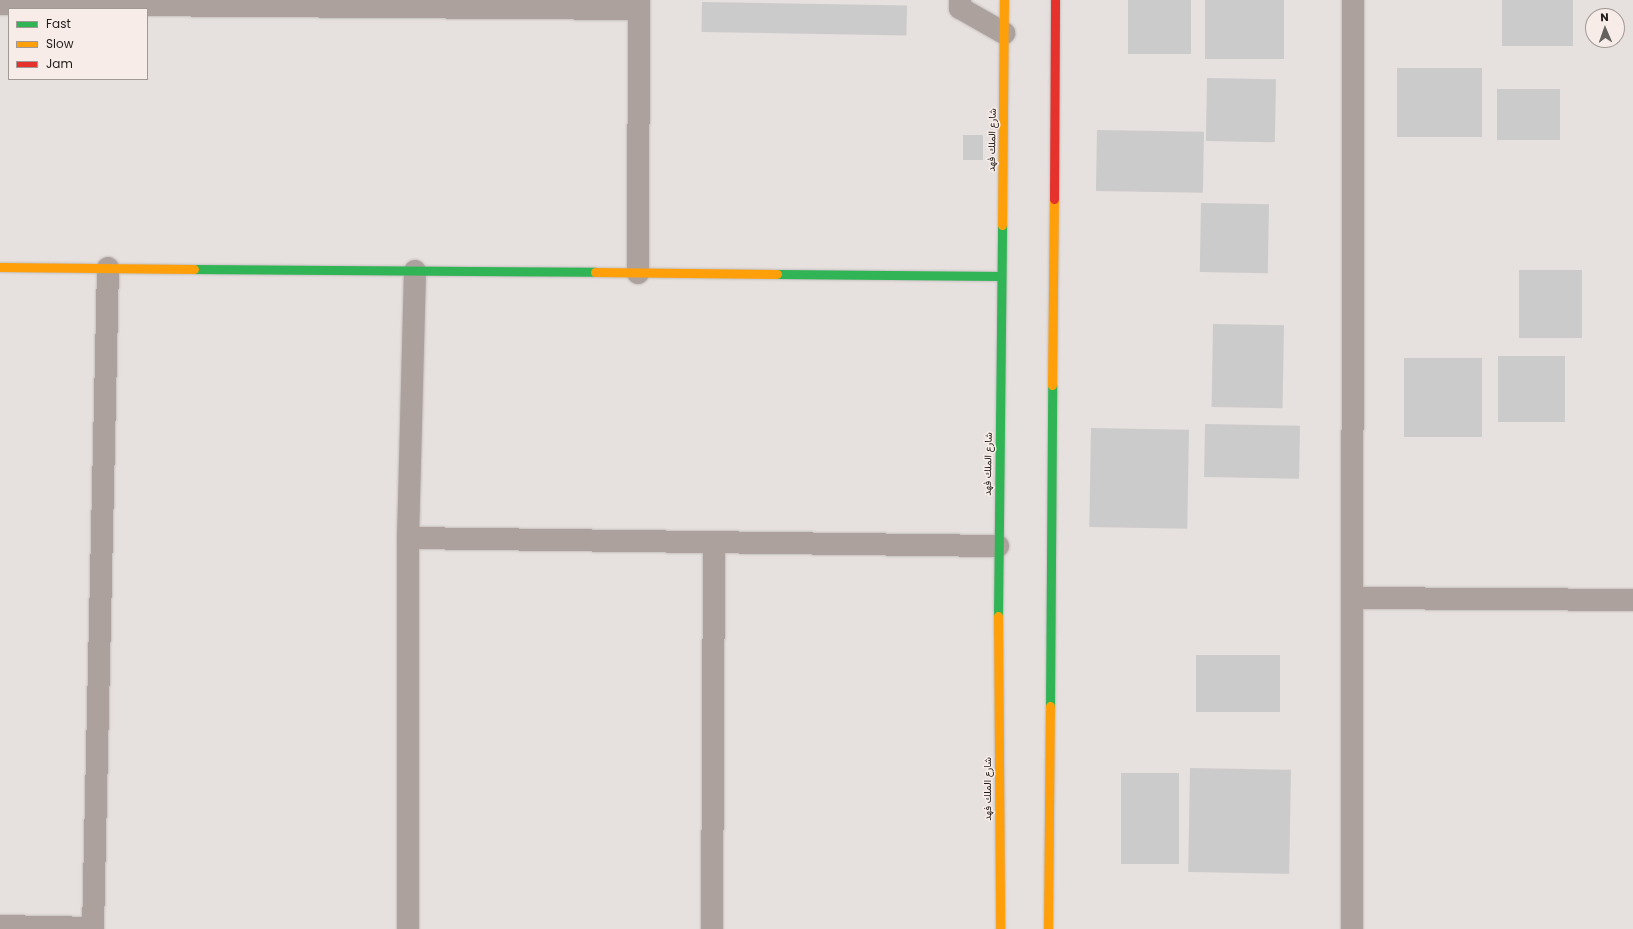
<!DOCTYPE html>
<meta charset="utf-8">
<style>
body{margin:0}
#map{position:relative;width:1633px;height:929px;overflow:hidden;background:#e6e0de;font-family:Poppins,Vazirmatn,sans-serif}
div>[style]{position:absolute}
.building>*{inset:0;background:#cccbcb;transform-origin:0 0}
.roads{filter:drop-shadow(0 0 1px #c2bebc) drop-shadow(0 0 1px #c2bebc)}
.street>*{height:22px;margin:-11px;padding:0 11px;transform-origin:11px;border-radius:11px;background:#ada19d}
.fast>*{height:9px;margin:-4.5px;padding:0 4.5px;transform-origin:4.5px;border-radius:4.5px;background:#30b455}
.slow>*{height:9px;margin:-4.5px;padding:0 4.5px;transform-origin:4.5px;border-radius:4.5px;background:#ff9f0a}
.jam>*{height:9px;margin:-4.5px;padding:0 4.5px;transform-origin:4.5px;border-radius:4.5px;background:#e5322d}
span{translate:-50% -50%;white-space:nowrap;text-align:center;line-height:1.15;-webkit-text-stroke:3px #f7ece7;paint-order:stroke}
.street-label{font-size:10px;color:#201c1a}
.legend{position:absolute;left:8px;top:8px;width:140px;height:72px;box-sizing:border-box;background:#f7ece7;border:1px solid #a19995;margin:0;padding:5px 7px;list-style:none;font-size:12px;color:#201c1a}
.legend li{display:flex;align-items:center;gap:8px;height:20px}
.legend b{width:20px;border:1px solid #a19995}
.north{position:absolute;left:1585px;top:8px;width:40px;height:40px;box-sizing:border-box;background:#f7ece7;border:1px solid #a19995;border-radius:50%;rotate:358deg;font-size:11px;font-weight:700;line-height:16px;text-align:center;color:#201c1a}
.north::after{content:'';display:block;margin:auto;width:14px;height:18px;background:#65615f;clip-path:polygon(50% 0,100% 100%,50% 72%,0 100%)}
</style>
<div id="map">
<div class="building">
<i style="left:1128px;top:0;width:63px;height:54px"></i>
<i style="left:1205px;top:0;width:79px;height:59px"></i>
<i style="left:1502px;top:0;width:71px;height:46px"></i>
<i style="left:702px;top:2px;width:205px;height:30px;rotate:1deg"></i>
<i style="left:1397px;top:68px;width:85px;height:69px"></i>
<i style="left:1207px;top:78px;width:69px;height:63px;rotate:1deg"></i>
<i style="left:1497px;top:89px;width:63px;height:51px"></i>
<i style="left:1097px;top:130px;width:107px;height:61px;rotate:1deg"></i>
<i style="left:983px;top:135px;width:25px;height:20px;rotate:90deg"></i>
<i style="left:1201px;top:203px;width:68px;height:69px;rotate:1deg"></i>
<i style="left:1519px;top:270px;width:63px;height:68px"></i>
<i style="left:1213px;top:324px;width:71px;height:83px;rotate:1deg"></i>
<i style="left:1498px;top:356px;width:67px;height:66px"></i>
<i style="left:1404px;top:358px;width:78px;height:79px"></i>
<i style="left:1205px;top:424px;width:95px;height:53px;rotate:1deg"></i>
<i style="left:1091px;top:428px;width:98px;height:99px;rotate:1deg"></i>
<i style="left:1196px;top:655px;width:84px;height:57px"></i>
<i style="left:1190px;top:768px;width:101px;height:104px;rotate:1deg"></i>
<i style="left:1121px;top:773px;width:58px;height:91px"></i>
</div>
<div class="roads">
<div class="street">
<i style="left:960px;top:0;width:8px;rotate:90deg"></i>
<i style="left:960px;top:8px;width:51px;rotate:29.6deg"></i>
<i style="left:0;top:4px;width:639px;rotate:0.45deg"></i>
<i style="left:638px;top:273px;width:273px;rotate:-89.8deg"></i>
<i style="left:408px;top:538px;width:590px;rotate:0.78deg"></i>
<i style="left:1353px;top:598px;width:280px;rotate:0.4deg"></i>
<i style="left:0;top:926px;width:93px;rotate:1.2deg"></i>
<i style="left:93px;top:929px;width:661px;rotate:-88.7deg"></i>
<i style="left:408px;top:929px;width:391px;rotate:-90deg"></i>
<i style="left:408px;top:538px;width:267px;rotate:-88.5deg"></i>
<i style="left:712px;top:929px;width:387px;rotate:-89.7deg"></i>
<i style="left:1352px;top:929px;width:929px;rotate:-89.94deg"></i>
</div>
<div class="fast">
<i style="left:194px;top:269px;width:401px;rotate:0.4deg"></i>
<i style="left:777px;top:274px;width:224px;rotate:0.5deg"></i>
<i style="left:998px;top:616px;width:391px;rotate:-89.4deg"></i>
<i style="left:1050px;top:706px;width:321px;rotate:-89.6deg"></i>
</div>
<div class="slow">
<i style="left:1002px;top:225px;width:225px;rotate:-89.5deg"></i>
<i style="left:0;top:267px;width:194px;rotate:0.6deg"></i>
<i style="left:595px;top:272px;width:182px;rotate:0.6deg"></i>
<i style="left:1052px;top:385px;width:186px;rotate:-89.4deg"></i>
<i style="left:998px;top:616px;width:313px;rotate:89.6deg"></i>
<i style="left:1048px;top:929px;width:223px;rotate:-89.5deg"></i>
</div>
<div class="jam">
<i style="left:1054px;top:199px;width:199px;rotate:-89.7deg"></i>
</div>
</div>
<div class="street-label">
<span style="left:992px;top:140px;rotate:-89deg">شارع الملك فهد</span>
<span style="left:988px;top:464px;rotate:-89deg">شارع الملك فهد</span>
<span style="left:988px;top:789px;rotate:-90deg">شارع الملك فهد</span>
</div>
<ul class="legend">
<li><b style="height:5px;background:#30b455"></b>Fast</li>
<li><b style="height:5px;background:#ff9f0a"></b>Slow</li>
<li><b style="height:5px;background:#e5322d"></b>Jam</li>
</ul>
<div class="north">N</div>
</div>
